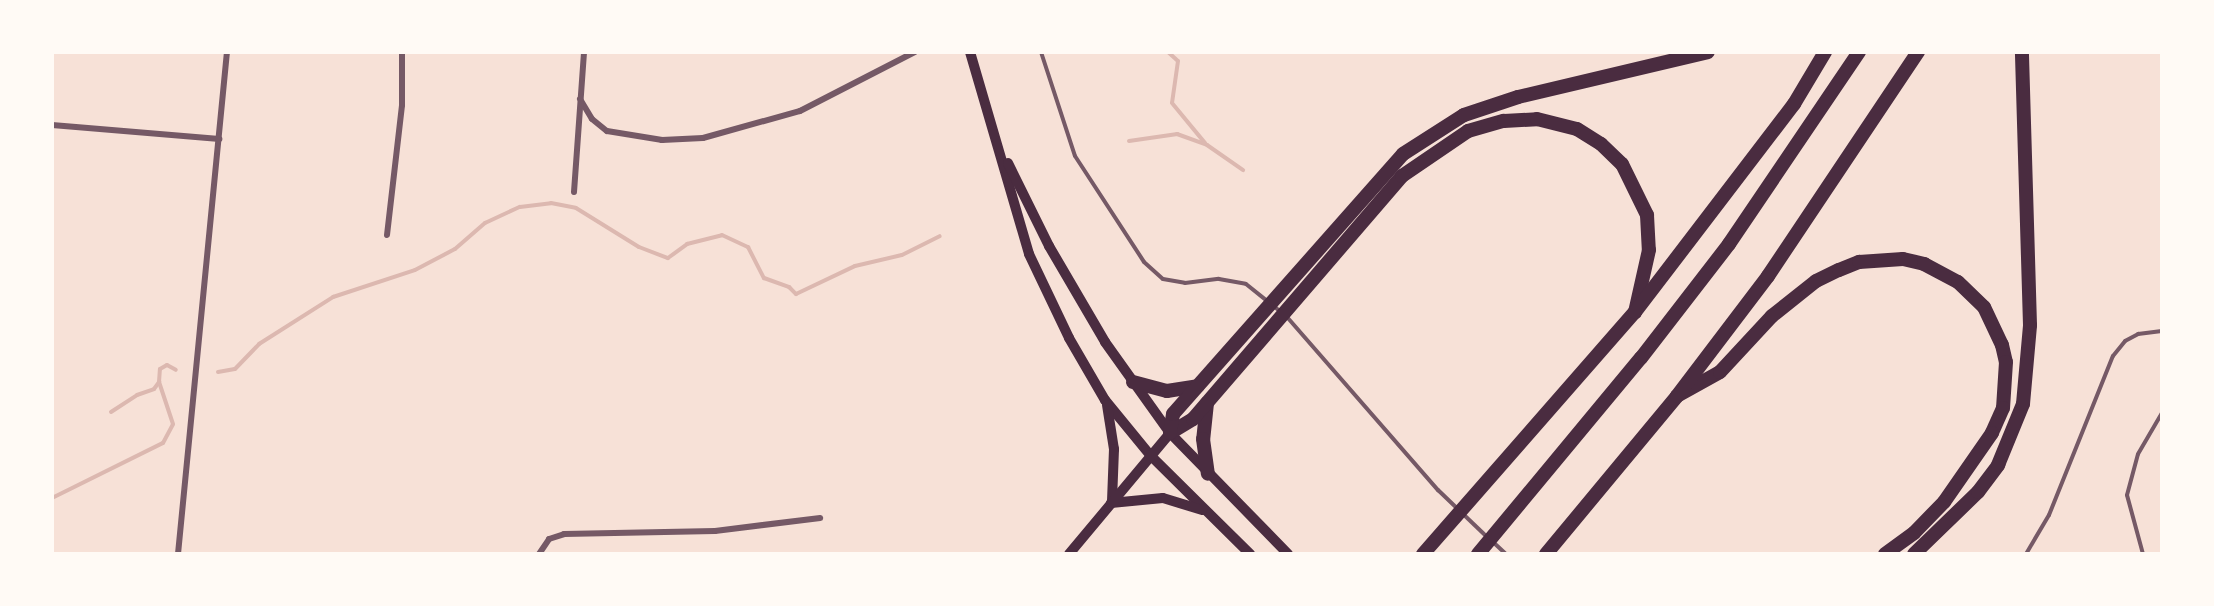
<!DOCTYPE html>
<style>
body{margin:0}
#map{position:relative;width:2214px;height:606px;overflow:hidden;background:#f7e1d7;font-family:"Exo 2",sans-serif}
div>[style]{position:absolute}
.stream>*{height:4px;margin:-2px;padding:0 2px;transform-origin:2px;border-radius:2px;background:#dcb8b0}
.service>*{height:4px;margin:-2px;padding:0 2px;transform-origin:2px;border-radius:2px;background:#755966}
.minor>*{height:6px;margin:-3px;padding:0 3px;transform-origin:3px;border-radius:3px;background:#755966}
.secondary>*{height:10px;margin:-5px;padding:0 5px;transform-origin:5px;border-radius:5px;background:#4a2c40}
.motorway>*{height:14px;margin:-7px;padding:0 7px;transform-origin:7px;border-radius:7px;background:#4a2c40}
span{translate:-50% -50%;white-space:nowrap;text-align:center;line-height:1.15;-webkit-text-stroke:6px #fffaf5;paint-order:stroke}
.frame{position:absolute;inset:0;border:54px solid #fffaf5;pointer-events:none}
</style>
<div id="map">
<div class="stream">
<i style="left:1168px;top:52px;width:13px;rotate:42deg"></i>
<i style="left:1178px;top:61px;width:42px;rotate:98.1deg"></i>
<i style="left:1172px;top:103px;width:52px;rotate:50.5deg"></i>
<i style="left:1129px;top:141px;width:49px;rotate:-8.3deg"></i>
<i style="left:1177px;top:134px;width:32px;rotate:20deg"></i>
<i style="left:1207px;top:145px;width:44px;rotate:34.8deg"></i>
<i style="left:218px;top:372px;width:17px;rotate:-10deg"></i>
<i style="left:235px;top:369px;width:35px;rotate:-46deg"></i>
<i style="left:259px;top:344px;width:88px;rotate:-32.4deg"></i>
<i style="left:333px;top:297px;width:86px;rotate:-18.2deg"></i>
<i style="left:415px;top:270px;width:45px;rotate:-27.7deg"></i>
<i style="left:455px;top:249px;width:40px;rotate:-41deg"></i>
<i style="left:485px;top:223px;width:38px;rotate:-25deg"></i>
<i style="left:520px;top:207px;width:31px;rotate:-7deg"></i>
<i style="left:551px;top:203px;width:25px;rotate:11deg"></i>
<i style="left:576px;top:208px;width:74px;rotate:31.8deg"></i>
<i style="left:639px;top:247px;width:31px;rotate:21deg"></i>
<i style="left:668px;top:258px;width:24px;rotate:-36deg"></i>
<i style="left:687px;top:244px;width:36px;rotate:-14deg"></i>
<i style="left:722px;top:235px;width:29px;rotate:25deg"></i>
<i style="left:748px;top:247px;width:35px;rotate:63deg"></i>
<i style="left:764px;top:278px;width:27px;rotate:20deg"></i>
<i style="left:789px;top:287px;width:10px;rotate:45deg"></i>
<i style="left:796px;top:294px;width:65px;rotate:-25.4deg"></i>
<i style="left:855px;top:266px;width:48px;rotate:-13.2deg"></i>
<i style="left:902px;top:255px;width:42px;rotate:-26.6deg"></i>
<i style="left:111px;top:412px;width:31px;rotate:-33deg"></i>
<i style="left:137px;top:395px;width:18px;rotate:-19deg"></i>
<i style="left:154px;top:389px;width:9px;rotate:-54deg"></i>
<i style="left:52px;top:498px;width:124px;rotate:-26.4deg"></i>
<i style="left:163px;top:443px;width:21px;rotate:-62deg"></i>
<i style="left:173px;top:424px;width:44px;rotate:-108.4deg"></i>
<i style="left:159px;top:382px;width:13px;rotate:-86deg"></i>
<i style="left:160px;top:369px;width:8px;rotate:-30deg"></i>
<i style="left:167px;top:365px;width:10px;rotate:29deg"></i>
</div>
<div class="service">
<i style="left:1041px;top:52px;width:109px;rotate:71.9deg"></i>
<i style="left:1075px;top:156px;width:126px;rotate:56.9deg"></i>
<i style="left:1144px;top:262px;width:25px;rotate:42deg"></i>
<i style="left:1163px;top:279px;width:22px;rotate:10deg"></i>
<i style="left:1185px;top:283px;width:34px;rotate:-7deg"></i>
<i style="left:1219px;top:279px;width:27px;rotate:10deg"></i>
<i style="left:1246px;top:284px;width:45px;rotate:38.7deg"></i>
<i style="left:1287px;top:317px;width:230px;rotate:48.9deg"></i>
<i style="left:1438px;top:490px;width:68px;rotate:43.8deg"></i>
<i style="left:1493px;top:542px;width:18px;rotate:43deg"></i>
<i style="left:2026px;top:554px;width:45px;rotate:-59.5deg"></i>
<i style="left:2049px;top:515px;width:171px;rotate:-68.1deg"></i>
<i style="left:2113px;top:356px;width:19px;rotate:-51deg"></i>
<i style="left:2125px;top:341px;width:15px;rotate:-28deg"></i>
<i style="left:2138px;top:334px;width:24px;rotate:-7deg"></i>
<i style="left:2143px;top:554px;width:61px;rotate:-105.2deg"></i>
<i style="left:2127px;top:495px;width:42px;rotate:-75deg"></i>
<i style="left:2138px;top:454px;width:48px;rotate:-59.7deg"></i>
</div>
<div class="minor">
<i style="left:580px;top:99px;width:23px;rotate:59deg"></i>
<i style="left:592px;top:119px;width:19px;rotate:39deg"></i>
<i style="left:607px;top:131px;width:56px;rotate:9.3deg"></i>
<i style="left:662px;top:140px;width:41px;rotate:-2.8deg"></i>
<i style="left:703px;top:138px;width:101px;rotate:-15.6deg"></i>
<i style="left:800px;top:111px;width:129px;rotate:-27.2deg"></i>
<i style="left:52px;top:125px;width:168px;rotate:4.8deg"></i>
<i style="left:574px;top:192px;width:140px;rotate:-85.9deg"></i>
<i style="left:387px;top:235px;width:131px;rotate:-83.4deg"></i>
<i style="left:402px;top:105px;width:53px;rotate:-90deg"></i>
<i style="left:178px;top:554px;width:504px;rotate:-84.43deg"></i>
<i style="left:539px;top:554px;width:18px;rotate:-56deg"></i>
<i style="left:549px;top:539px;width:16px;rotate:-18deg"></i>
<i style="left:564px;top:534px;width:151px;rotate:-1.1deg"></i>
<i style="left:715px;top:531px;width:106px;rotate:-7.1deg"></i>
</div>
<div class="secondary">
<i style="left:970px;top:52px;width:210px;rotate:73.7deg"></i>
<i style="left:1029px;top:254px;width:93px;rotate:64.5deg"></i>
<i style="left:1069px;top:338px;width:72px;rotate:59.9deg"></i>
<i style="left:1105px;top:400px;width:71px;rotate:50.7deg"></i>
<i style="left:1150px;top:455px;width:141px;rotate:44.7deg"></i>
<i style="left:1008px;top:163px;width:93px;rotate:63.7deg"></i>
<i style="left:1049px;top:246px;width:111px;rotate:59.7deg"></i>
<i style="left:1105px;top:342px;width:112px;rotate:54.5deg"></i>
<i style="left:1170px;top:433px;width:169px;rotate:45.7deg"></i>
<i style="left:1107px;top:405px;width:45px;rotate:81deg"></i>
<i style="left:1114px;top:449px;width:53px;rotate:92.2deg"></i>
<i style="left:1111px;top:503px;width:52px;rotate:-5.5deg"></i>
<i style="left:1163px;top:498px;width:41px;rotate:17.1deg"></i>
<i style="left:1069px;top:554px;width:158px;rotate:-50.1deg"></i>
</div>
<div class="motorway">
<i style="left:1133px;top:382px;width:35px;rotate:15deg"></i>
<i style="left:1167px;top:391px;width:31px;rotate:-9deg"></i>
<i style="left:1677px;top:396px;width:49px;rotate:-29.2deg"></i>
<i style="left:1720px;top:372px;width:76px;rotate:-47.1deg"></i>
<i style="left:1772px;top:316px;width:56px;rotate:-38.5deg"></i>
<i style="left:1816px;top:281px;width:25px;rotate:-26deg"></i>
<i style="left:1839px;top:270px;width:22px;rotate:-22deg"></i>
<i style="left:1859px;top:262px;width:44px;rotate:-3.9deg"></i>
<i style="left:1903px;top:259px;width:22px;rotate:13deg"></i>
<i style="left:1924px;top:264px;width:38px;rotate:28deg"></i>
<i style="left:1958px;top:282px;width:36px;rotate:44deg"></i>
<i style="left:1984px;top:307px;width:42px;rotate:64.7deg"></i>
<i style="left:2002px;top:345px;width:17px;rotate:77deg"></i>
<i style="left:2006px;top:362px;width:46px;rotate:93.7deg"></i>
<i style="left:2003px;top:408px;width:27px;rotate:114deg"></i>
<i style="left:1992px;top:433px;width:84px;rotate:124.8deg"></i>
<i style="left:1944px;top:502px;width:43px;rotate:134.1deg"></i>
<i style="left:1914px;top:533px;width:36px;rotate:144deg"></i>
<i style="left:1207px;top:403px;width:36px;rotate:96deg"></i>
<i style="left:1203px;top:439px;width:35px;rotate:82deg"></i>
<i style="left:1170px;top:433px;width:27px;rotate:-31deg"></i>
<i style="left:1193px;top:419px;width:321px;rotate:-49.3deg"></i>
<i style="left:1402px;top:176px;width:80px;rotate:-34.3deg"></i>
<i style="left:1468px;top:131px;width:37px;rotate:-16deg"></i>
<i style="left:1504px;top:121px;width:33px;rotate:-3deg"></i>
<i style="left:1537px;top:119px;width:41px;rotate:14deg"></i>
<i style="left:1577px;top:129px;width:28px;rotate:32deg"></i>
<i style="left:1601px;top:144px;width:29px;rotate:44deg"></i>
<i style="left:1622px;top:164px;width:57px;rotate:63.9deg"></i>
<i style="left:1647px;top:215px;width:35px;rotate:87deg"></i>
<i style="left:1649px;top:250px;width:64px;rotate:102.7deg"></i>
<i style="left:1170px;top:433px;width:19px;rotate:-81deg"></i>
<i style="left:1173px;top:414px;width:347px;rotate:-48.5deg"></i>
<i style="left:1403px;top:154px;width:72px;rotate:-32.6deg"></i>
<i style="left:1464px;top:115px;width:57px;rotate:-18.4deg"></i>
<i style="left:1518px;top:97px;width:195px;rotate:-13.3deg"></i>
<i style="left:1423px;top:554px;width:322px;rotate:-48.8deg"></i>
<i style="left:1635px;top:312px;width:262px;rotate:-52.6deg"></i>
<i style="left:1794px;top:104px;width:61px;rotate:-59.2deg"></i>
<i style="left:1478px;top:554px;width:255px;rotate:-50.3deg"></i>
<i style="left:1641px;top:358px;width:144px;rotate:-52.3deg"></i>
<i style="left:1729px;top:244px;width:232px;rotate:-55.9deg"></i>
<i style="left:1546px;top:554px;width:205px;rotate:-50.3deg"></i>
<i style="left:1677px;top:396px;width:151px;rotate:-52.8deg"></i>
<i style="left:1768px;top:276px;width:270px;rotate:-56.2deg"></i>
<i style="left:1914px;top:554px;width:89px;rotate:-44.1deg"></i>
<i style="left:1978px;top:492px;width:34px;rotate:-53deg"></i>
<i style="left:1998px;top:465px;width:66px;rotate:-67.7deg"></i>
<i style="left:2023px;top:404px;width:79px;rotate:-84.9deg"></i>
<i style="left:2030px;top:325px;width:273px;rotate:-91.7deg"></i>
</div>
<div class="frame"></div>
</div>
